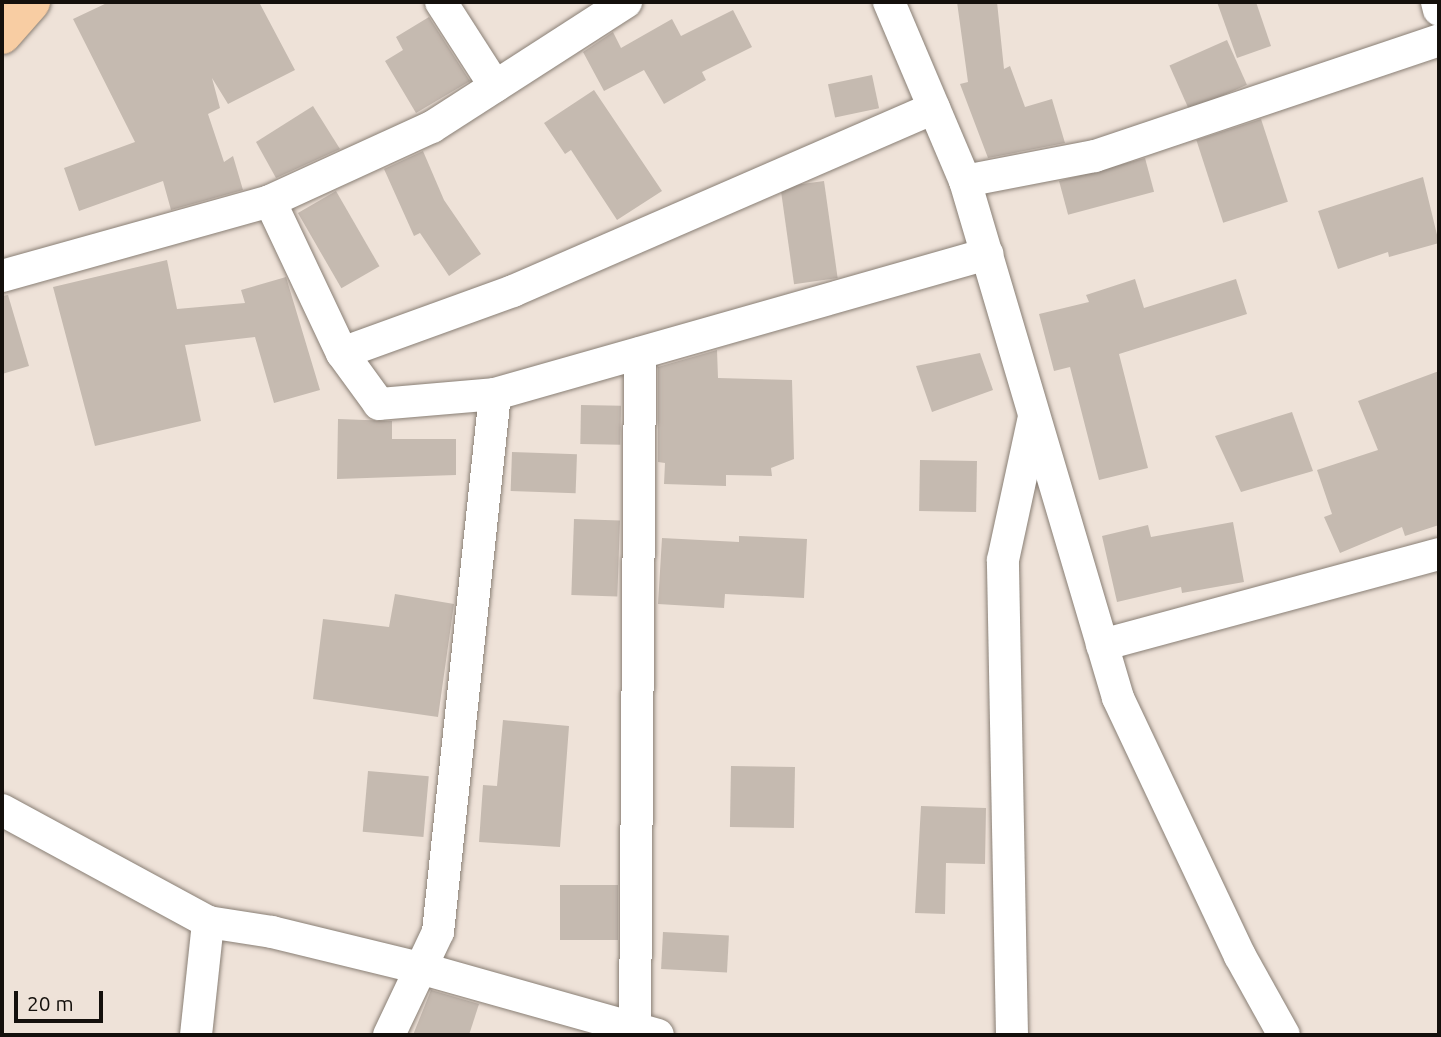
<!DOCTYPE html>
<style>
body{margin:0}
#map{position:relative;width:1441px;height:1037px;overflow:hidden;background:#eee2d8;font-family:Ubuntu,sans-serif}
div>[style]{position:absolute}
.building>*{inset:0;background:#c5bab0;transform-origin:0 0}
.roads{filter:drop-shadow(0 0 2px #897f75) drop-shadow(0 0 2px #897f75)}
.minor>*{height:32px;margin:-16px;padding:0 16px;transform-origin:16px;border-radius:16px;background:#fff}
.primary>*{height:38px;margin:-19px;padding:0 19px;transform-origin:19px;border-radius:19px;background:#f8cda3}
span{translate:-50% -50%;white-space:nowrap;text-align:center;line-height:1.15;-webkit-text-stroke:5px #eee2d8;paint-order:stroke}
.frame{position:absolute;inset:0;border:4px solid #14100c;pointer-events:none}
.scale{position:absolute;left:14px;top:991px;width:89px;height:32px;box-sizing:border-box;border:4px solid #14100c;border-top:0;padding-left:9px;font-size:21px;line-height:24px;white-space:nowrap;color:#14100c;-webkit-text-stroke:5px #eee2d8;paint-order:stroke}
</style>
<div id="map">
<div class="building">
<i style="clip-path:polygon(109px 2px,259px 2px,295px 70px,228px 104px,212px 78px,220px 108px,208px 114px,224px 162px,233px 156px,243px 190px,171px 210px,163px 181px,79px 211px,64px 168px,135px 142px,73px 19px)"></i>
<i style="clip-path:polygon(957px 2px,997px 2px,1004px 69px,1010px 66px,1025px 107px,1052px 99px,1065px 143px,988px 158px,960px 84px,968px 82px)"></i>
<i style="clip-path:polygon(1217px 2px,1256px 2px,1271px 46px,1237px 58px)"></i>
<i style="clip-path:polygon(733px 10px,752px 47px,702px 72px,706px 80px,664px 104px,644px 70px,604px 91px,583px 52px,613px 32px,621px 48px,672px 19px,681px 36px)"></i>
<i style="clip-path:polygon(429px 17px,470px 81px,416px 113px,385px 61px,403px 50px,396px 37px)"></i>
<i style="left:1227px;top:40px;width:49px;height:63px;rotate:66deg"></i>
<i style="left:872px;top:75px;width:34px;height:45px;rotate:78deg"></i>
<i style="clip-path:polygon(594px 90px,662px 191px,617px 220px,571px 150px,565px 154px,544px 123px)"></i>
<i style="clip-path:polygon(313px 106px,340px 149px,276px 178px,256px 142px)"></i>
<i style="left:1261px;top:119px;width:87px;height:68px;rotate:72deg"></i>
<i style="clip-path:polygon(423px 151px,444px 200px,481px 254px,449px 276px,420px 233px,414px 236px,384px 169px)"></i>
<i style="left:1145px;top:158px;width:35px;height:89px;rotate:75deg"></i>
<i style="clip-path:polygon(1423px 177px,1439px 243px,1389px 257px,1388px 252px,1338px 269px,1318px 211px)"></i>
<i style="left:824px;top:181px;width:98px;height:44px;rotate:82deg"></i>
<i style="left:336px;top:191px;width:87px;height:44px;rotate:60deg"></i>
<i style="clip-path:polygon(167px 260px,177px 309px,245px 303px,241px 290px,286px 277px,320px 390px,274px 403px,255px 337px,185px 345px,201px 421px,95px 446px,53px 287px)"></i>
<i style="clip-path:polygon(1135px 279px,1144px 308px,1236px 279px,1247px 314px,1119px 354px,1148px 468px,1099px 480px,1070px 367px,1054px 371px,1039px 314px,1089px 302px,1086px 295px)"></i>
<i style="clip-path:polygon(8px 295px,29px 366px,2px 374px,2px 296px)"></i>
<i style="clip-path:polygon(717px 350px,718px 378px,792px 380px,794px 459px,771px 468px,772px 476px,726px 475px,726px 486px,664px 484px,665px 463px,658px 462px,658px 367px)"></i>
<i style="clip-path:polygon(980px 353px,993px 390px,932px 412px,916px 366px)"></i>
<i style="clip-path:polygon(1439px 371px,1439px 525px,1405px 536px,1402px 527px,1340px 553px,1324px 517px,1332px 514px,1317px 470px,1378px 450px,1358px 401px)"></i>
<i style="left:581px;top:405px;width:40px;height:39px;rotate:1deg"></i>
<i style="clip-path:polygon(1292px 412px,1313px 471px,1241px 492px,1215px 436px)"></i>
<i style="clip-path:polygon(338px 419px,392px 421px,392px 439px,456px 439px,456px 475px,337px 479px)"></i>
<i style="left:512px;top:452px;width:65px;height:39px;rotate:2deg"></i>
<i style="left:920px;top:460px;width:57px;height:51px;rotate:1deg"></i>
<i style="left:574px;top:519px;width:46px;height:76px;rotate:2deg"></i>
<i style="clip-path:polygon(1233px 522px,1244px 582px,1182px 593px,1181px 587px,1117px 602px,1102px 536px,1148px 525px,1151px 537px)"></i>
<i style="clip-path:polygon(739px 536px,807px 539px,804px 598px,725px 594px,724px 608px,658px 604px,662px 538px,739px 542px)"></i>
<i style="clip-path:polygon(395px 594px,454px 604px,438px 717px,313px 699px,323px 619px,389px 627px)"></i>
<i style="clip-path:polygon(503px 720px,569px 726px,560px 847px,479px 842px,483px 785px,497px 786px)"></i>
<i style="left:731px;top:766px;width:64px;height:61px;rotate:1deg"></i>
<i style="left:368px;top:771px;width:61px;height:61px;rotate:5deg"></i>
<i style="clip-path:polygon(921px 806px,986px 808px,985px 864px,946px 863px,945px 914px,915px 913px)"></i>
<i style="left:560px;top:885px;width:58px;height:55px"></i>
<i style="left:663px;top:932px;width:66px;height:37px;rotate:3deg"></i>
<i style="clip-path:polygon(431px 990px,479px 1004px,469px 1035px,413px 1035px)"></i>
</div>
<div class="roads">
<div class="minor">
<i style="left:441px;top:2px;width:100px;rotate:57.3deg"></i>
<i style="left:889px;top:2px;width:194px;rotate:67deg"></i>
<i style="left:965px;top:181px;width:539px;rotate:73.51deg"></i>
<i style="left:1118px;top:698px;width:285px;rotate:64.7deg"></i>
<i style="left:1240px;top:956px;width:90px;rotate:60.9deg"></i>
<i style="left:1437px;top:2px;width:8px;rotate:76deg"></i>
<i style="left:965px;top:181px;width:132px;rotate:-10.9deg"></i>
<i style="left:1095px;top:156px;width:363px;rotate:-18.6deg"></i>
<i style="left:270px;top:201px;width:168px;rotate:64.7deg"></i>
<i style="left:342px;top:353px;width:63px;rotate:54deg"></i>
<i style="left:379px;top:404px;width:116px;rotate:-4.9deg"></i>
<i style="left:495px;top:394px;width:512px;rotate:-15.88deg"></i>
<i style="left:2px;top:276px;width:278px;rotate:-15.6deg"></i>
<i style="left:270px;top:201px;width:178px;rotate:-24.6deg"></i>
<i style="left:432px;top:127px;width:231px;rotate:-32.8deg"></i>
<i style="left:342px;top:353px;width:182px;rotate:-19.9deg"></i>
<i style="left:513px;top:291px;width:459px;rotate:-23.5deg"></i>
<i style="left:1102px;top:645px;width:349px;rotate:-15.1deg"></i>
<i style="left:2px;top:810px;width:234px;rotate:28.5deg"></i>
<i style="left:208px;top:922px;width:65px;rotate:8.9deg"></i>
<i style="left:272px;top:932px;width:152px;rotate:13.7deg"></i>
<i style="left:420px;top:968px;width:247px;rotate:15.7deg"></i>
<i style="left:635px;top:1027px;width:674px;rotate:-89.57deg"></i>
<i style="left:196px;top:1035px;width:114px;rotate:-83.9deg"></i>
<i style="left:389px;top:1035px;width:114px;rotate:-64.6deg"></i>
<i style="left:438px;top:932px;width:541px;rotate:-83.95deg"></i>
<i style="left:1012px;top:1035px;width:475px;rotate:-91.1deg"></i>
<i style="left:1003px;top:560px;width:142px;rotate:-77.8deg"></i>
</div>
<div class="primary">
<i style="left:2px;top:35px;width:44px;rotate:-48.7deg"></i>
</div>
</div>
<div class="frame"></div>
<div class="scale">20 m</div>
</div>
